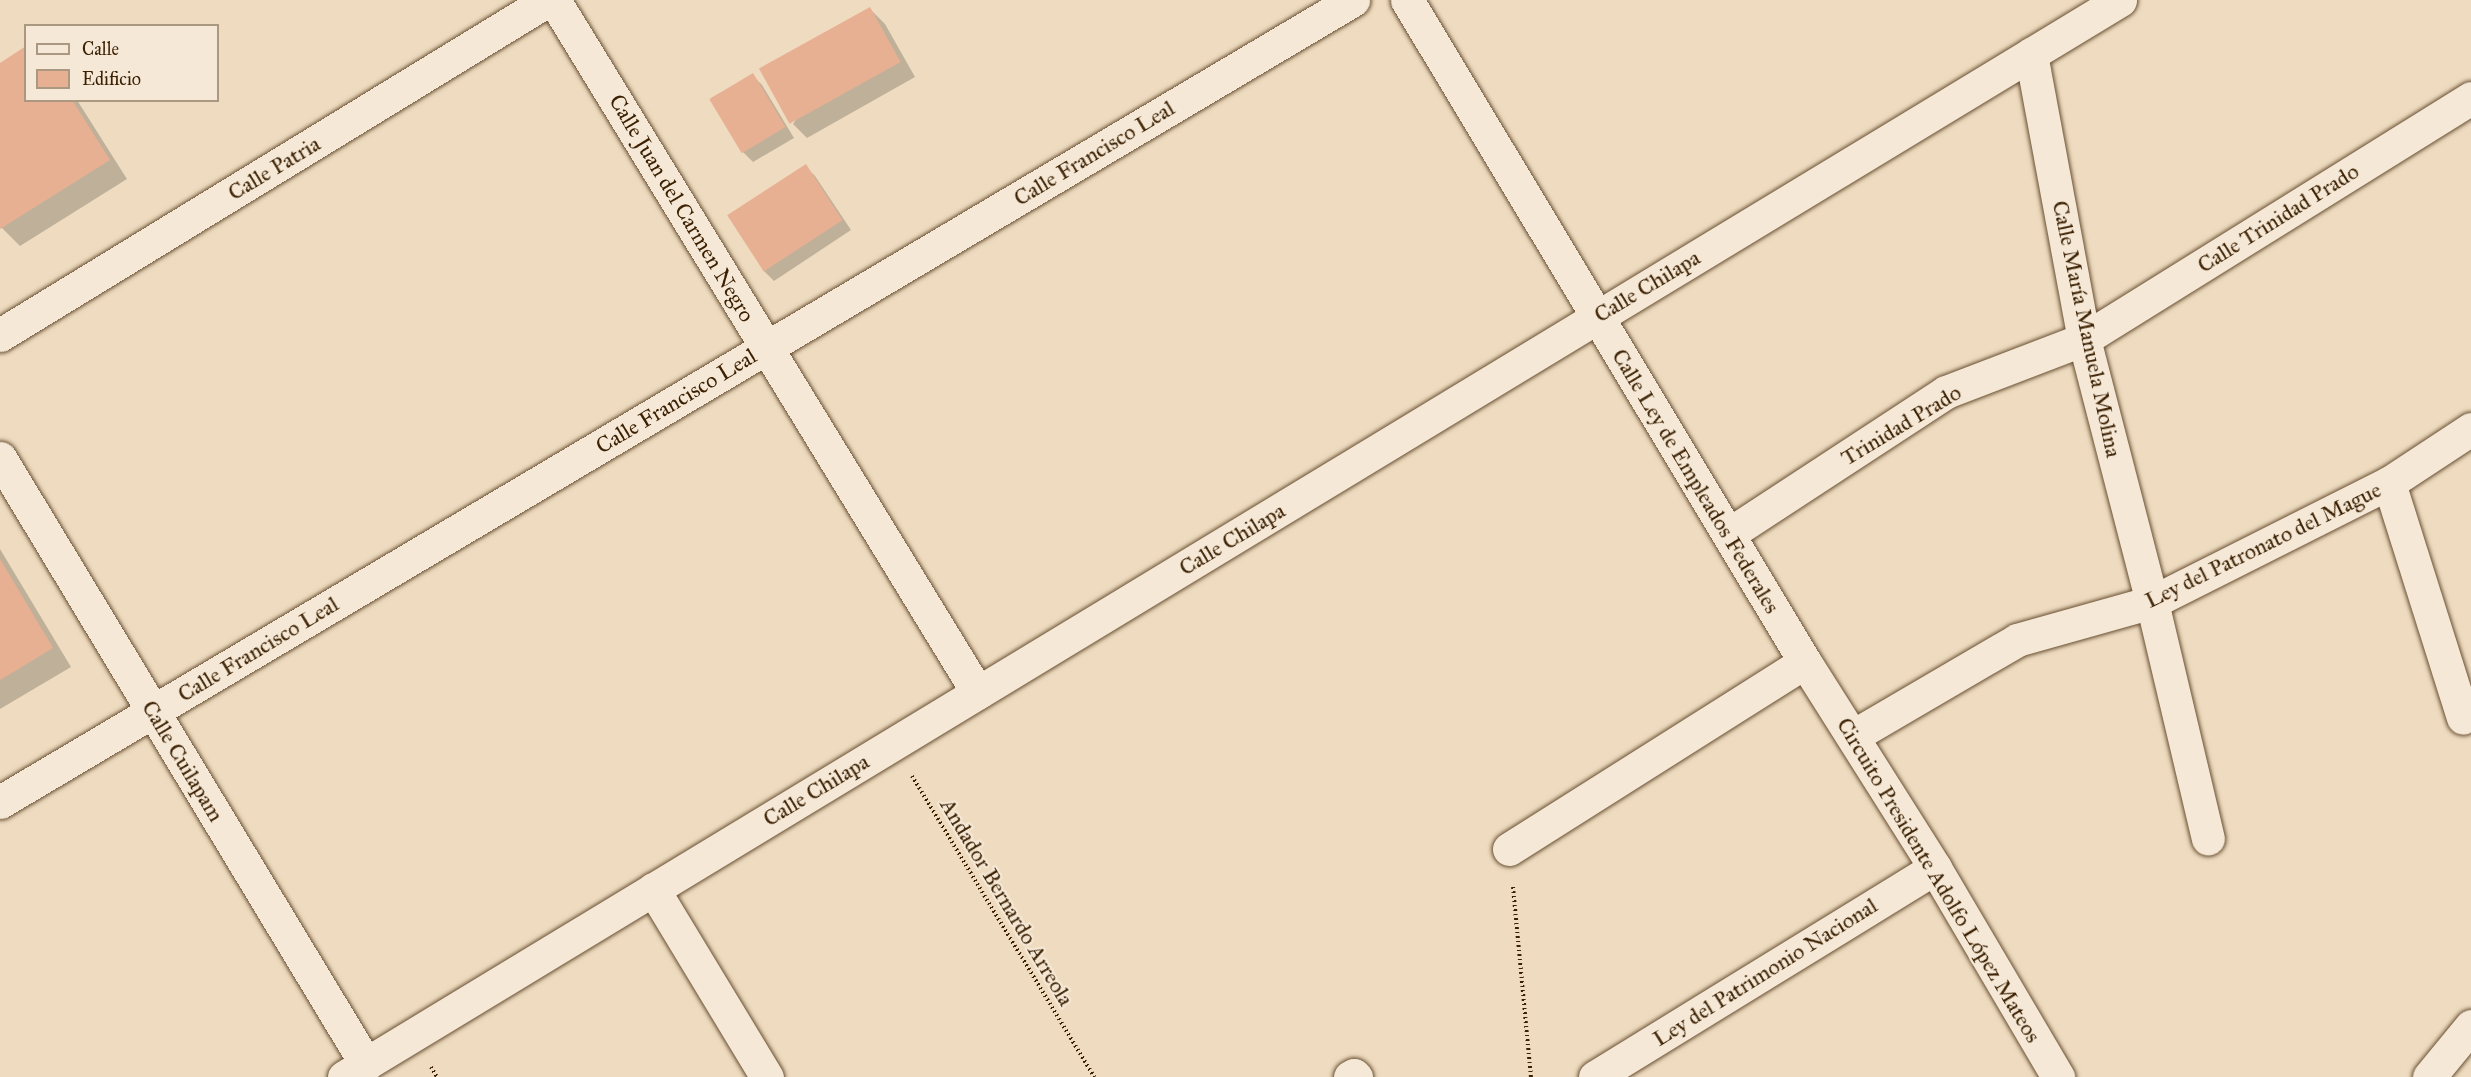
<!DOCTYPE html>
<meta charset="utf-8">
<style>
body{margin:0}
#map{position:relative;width:2471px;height:1077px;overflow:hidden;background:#efdcc0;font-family:"IM FELL Great Primer",serif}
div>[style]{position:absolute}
.shadow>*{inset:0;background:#0003}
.building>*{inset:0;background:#e8b093;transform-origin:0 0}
.path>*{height:4px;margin-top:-2px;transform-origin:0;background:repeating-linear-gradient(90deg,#3b2002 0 1.5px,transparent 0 4.5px)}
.roads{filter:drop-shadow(0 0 2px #684f32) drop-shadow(0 0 2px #684f32)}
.minor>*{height:33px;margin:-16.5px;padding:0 16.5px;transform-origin:16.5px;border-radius:16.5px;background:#f5e8d6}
span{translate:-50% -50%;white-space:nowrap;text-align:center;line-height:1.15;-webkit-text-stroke:4.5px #f5e8d6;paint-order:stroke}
.street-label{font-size:22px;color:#3b2002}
.legend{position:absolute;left:24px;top:24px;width:195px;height:78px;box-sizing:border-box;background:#f5e8d6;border:2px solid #ab9881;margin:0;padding:8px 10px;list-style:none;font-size:18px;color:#3b2002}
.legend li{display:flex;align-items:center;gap:12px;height:30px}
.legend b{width:30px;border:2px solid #ab9881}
</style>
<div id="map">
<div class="shadow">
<i style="clip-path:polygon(870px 9px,885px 24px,915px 77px,807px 138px,793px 124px)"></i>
<i style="clip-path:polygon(0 64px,26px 100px,77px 100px,127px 179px,20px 246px,0 226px)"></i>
<i style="clip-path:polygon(752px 75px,762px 85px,794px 138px,753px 162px,743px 152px,711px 98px)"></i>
<i style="clip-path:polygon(805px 166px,815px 176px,851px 230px,774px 281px,764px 271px)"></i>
<i style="clip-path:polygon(0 549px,71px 667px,0 709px)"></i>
</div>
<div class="building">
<i style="left:870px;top:7px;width:63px;height:127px;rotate:61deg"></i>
<i style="clip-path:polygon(26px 46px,26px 100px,72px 100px,110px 160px,0 229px,0 63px)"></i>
<i style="left:753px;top:73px;width:63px;height:51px;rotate:59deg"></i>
<i style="left:806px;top:164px;width:67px;height:94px;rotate:57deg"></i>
<i style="clip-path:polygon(0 559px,53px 648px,0 680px)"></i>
</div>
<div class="path">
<i style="left:912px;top:776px;width:352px;rotate:58.8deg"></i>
<i style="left:1513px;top:887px;width:191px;rotate:84.6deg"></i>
<i style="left:431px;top:1067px;width:12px;rotate:59deg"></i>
</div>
<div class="roads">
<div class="minor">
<i style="left:554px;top:0;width:812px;rotate:58.54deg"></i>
<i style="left:1407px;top:0;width:772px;rotate:58.99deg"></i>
<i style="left:1805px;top:662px;width:244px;rotate:57.7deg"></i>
<i style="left:1935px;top:868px;width:243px;rotate:59.5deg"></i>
<i style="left:2031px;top:54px;width:290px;rotate:79.5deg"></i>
<i style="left:2084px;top:339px;width:272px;rotate:75.5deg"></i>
<i style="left:2152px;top:602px;width:243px;rotate:76.7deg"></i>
<i style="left:0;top:335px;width:642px;rotate:-31.44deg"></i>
<i style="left:0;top:458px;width:708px;rotate:58.87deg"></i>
<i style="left:2389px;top:483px;width:246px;rotate:72.5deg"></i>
<i style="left:1729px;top:534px;width:259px;rotate:-33.2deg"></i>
<i style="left:1946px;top:392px;width:148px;rotate:-21deg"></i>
<i style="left:2084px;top:339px;width:456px;rotate:-31.9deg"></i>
<i style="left:1853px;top:736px;width:190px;rotate:-30.3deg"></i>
<i style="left:2017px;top:640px;width:140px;rotate:-15.7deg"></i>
<i style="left:2152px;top:602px;width:265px;rotate:-26.7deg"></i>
<i style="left:2389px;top:483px;width:98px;rotate:-33.4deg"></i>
<i style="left:0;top:802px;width:1573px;rotate:-30.66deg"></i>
<i style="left:1509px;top:849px;width:350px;rotate:-32.3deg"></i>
<i style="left:653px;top:889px;width:220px;rotate:58.8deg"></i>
<i style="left:344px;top:1077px;width:2077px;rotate:-31.23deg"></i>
<i style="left:1350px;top:1077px;width:4px;rotate:-27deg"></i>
<i style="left:1354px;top:1075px;width:3px;rotate:45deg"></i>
<i style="left:1595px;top:1077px;width:399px;rotate:-31.6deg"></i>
<i style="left:2429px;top:1077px;width:66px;rotate:-50.5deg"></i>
</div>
</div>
<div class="street-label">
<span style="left:1094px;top:153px;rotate:-31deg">Calle Francisco Leal</span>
<span style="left:274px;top:168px;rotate:-31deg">Calle Patria</span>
<span style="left:682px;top:208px;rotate:59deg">Calle Juan del Carmen Negro</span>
<span style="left:2278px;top:218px;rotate:-32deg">Calle Trinidad Prado</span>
<span style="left:1647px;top:286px;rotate:-31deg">Calle Chilapa</span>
<span style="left:2087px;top:329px;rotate:78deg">Calle María Manuela Molina</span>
<span style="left:676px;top:401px;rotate:-31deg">Calle Francisco Leal</span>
<span style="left:1901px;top:425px;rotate:-31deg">Trinidad Prado</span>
<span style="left:1696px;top:481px;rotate:59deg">Calle Ley de Empleados Federales</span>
<span style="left:1232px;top:539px;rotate:-31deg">Calle Chilapa</span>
<span style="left:2263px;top:545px;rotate:-26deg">Ley del Patronato del Mague</span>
<span style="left:258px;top:649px;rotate:-31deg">Calle Francisco Leal</span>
<span style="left:183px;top:761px;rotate:59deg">Calle Cuilapam</span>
<span style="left:816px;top:790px;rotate:-31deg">Calle Chilapa</span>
<span style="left:1939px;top:880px;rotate:59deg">Circuito Presidente Adolfo López Mateos</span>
<span style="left:1007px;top:902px;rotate:59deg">Andador Bernardo Arreola</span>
<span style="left:1765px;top:972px;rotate:-32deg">Ley del Patrimonio Nacional</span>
</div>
<ul class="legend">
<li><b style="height:8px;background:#f5e8d6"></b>Calle</li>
<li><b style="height:16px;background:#e8b093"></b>Edificio</li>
</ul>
</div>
